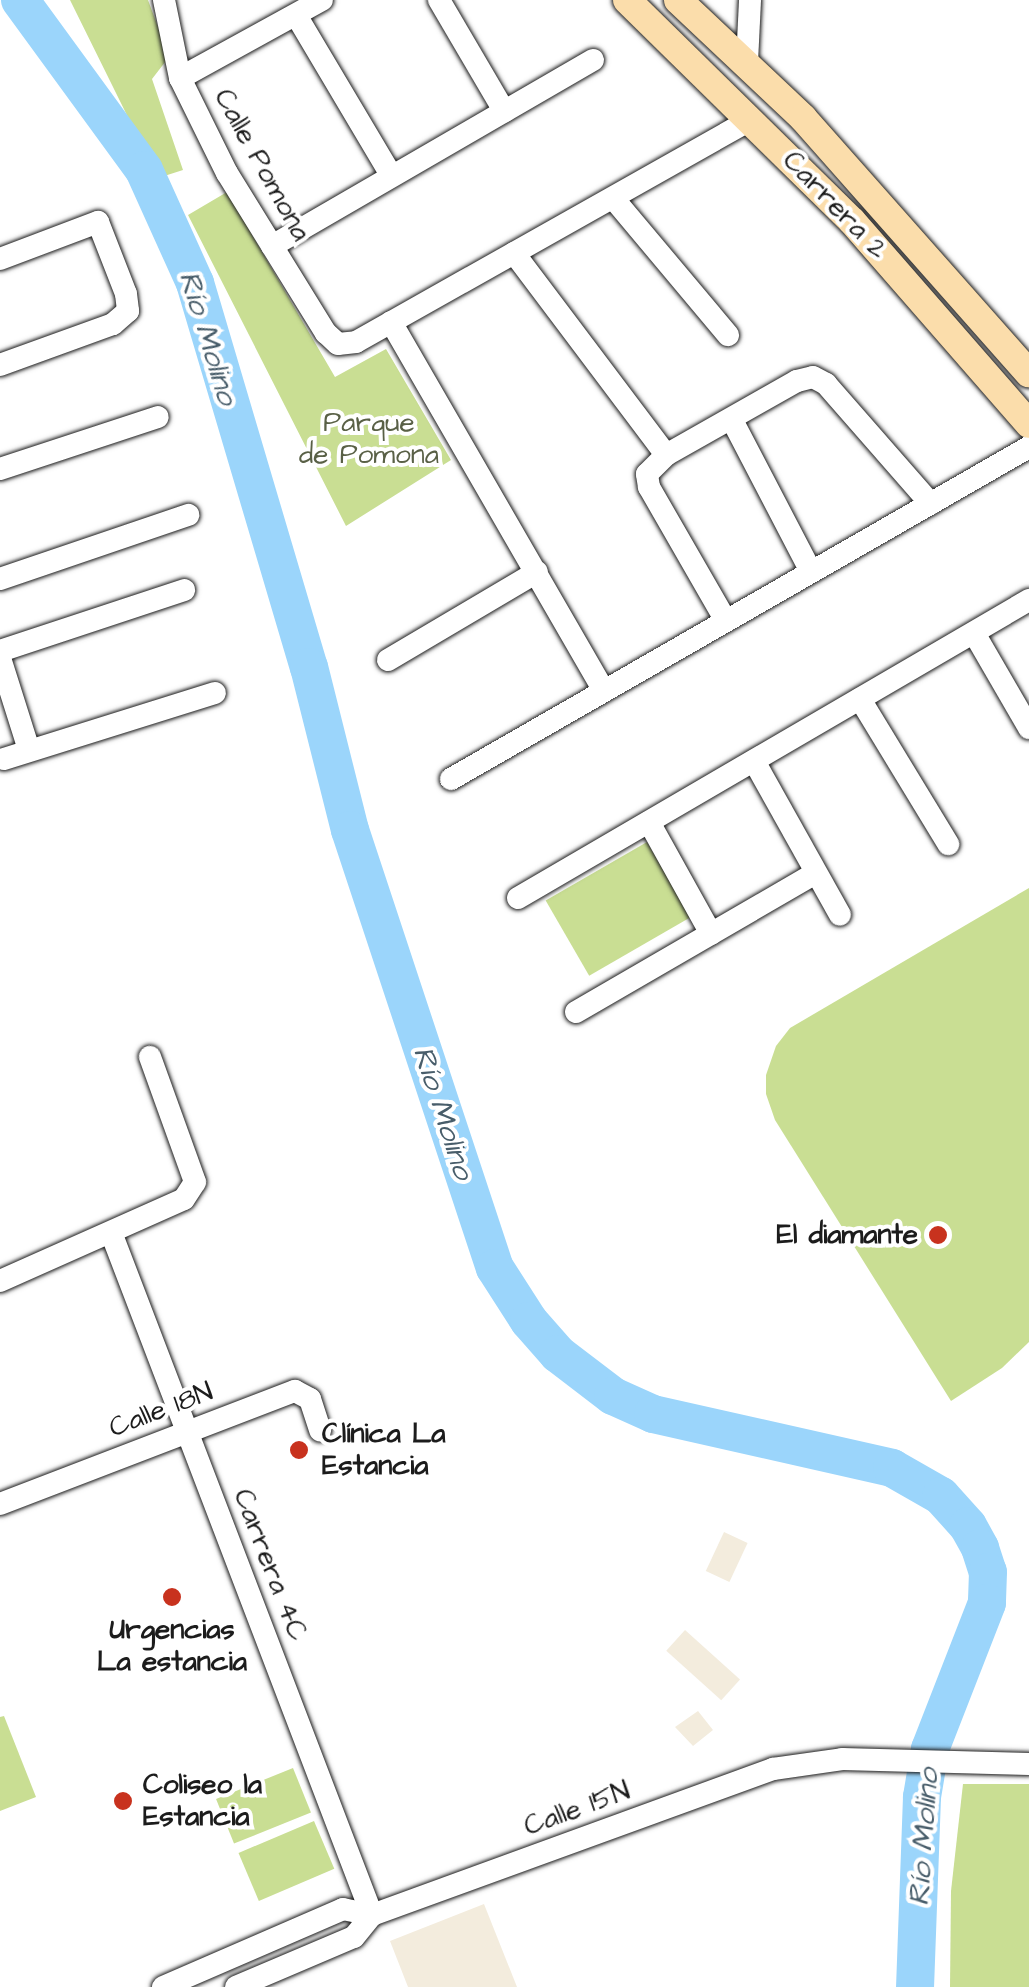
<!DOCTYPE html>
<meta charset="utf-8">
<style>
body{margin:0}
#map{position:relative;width:1029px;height:1987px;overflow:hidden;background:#fff;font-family:"Architects Daughter",sans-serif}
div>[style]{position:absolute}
.built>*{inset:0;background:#f3ecdd;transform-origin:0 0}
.green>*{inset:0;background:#c9de93;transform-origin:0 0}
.river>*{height:38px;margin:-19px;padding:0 19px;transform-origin:19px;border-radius:19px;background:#9bd5fb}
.roads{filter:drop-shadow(0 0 2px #1c1c1c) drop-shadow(0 0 2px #1c1c1c)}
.minor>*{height:22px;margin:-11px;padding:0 11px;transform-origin:11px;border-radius:11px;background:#fff}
.major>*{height:28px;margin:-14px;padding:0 14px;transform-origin:14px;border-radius:14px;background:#fbddab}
.dots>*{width:28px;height:28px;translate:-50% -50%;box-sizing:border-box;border:5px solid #fff;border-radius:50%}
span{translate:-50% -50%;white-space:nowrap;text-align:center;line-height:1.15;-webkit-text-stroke:8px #fff;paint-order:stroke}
.street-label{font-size:28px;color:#1c1c1c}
.park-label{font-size:28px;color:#596046}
.poi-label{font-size:28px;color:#1c1c1c;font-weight:700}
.right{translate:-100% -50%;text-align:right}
.left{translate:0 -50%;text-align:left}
.water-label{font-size:30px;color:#485d6a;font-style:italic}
</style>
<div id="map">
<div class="built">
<i style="left:724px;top:1532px;width:26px;height:43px;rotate:25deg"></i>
<i style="left:685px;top:1630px;width:74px;height:28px;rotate:42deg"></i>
<i style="clip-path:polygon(698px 1711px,713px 1730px,693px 1746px,675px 1727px)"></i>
<i style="clip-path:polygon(484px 1904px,517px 1987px,408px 1987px,390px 1941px)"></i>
</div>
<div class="green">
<i style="clip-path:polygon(70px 0,148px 0,169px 57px,152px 79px,183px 170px,158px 178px)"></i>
<i style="clip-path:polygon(227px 192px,335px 377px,386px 349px,451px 460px,346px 526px,188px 215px)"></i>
<i style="left:647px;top:842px;width:87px;height:117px;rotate:60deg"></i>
<i style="clip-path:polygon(1029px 888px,1029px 1342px,1002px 1368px,951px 1401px,775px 1120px,766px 1094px,766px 1075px,776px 1046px,790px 1028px)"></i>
<i style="clip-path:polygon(4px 1716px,36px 1797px,0 1811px,0 1717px)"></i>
<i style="left:293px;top:1768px;width:48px;height:83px;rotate:68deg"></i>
<i style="clip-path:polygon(963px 1784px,1029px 1784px,1029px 1987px,950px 1987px,951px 1891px)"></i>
<i style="left:314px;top:1821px;width:52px;height:82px;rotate:67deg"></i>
</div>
<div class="river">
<i style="left:20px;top:0;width:210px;rotate:53.9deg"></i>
<i style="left:144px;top:170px;width:124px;rotate:65.7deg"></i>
<i style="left:195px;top:283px;width:401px;rotate:73.5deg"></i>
<i style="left:309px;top:667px;width:168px;rotate:75.9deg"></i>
<i style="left:350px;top:830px;width:461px;rotate:71.7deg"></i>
<i style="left:495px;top:1268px;width:63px;rotate:57.3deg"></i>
<i style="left:529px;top:1321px;width:44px;rotate:48.7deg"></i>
<i style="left:558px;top:1354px;width:69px;rotate:37.4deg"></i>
<i style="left:613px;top:1396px;width:44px;rotate:24.2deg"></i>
<i style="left:653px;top:1414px;width:245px;rotate:12.7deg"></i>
<i style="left:892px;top:1468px;width:56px;rotate:29.7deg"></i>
<i style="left:941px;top:1496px;width:40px;rotate:48deg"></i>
<i style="left:968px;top:1526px;width:25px;rotate:61deg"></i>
<i style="left:980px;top:1548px;width:25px;rotate:72deg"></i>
<i style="left:988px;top:1572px;width:31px;rotate:92deg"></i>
<i style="left:987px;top:1603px;width:157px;rotate:111.3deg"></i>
<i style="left:930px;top:1749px;width:49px;rotate:99.5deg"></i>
<i style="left:922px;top:1797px;width:190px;rotate:92.1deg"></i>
</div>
<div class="roads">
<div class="minor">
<i style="left:164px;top:0;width:80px;rotate:78.4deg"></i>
<i style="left:180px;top:78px;width:106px;rotate:63.7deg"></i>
<i style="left:227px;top:173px;width:188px;rotate:58.3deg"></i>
<i style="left:326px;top:333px;width:16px;rotate:43deg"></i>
<i style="left:338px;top:344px;width:18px;rotate:-6deg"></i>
<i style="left:356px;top:342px;width:454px;rotate:-29.4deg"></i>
<i style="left:439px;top:0;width:129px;rotate:59.6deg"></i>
<i style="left:296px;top:15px;width:186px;rotate:59.3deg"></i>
<i style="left:747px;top:62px;width:62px;rotate:-87.2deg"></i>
<i style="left:180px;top:78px;width:162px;rotate:-28.8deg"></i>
<i style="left:613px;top:198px;width:179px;rotate:50deg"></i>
<i style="left:272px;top:246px;width:371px;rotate:-30.1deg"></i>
<i style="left:514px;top:253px;width:253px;rotate:53deg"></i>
<i style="left:0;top:259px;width:105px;rotate:-20.7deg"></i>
<i style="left:98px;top:222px;width:77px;rotate:68.7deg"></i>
<i style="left:126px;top:294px;width:17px;rotate:83deg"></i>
<i style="left:128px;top:311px;width:20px;rotate:139deg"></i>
<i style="left:113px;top:324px;width:120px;rotate:160.1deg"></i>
<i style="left:391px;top:322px;width:426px;rotate:60deg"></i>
<i style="left:732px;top:420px;width:171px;rotate:62.5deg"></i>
<i style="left:0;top:469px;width:166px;rotate:-18.2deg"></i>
<i style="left:0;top:579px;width:199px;rotate:-18.8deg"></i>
<i style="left:726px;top:621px;width:155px;rotate:-119.9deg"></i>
<i style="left:649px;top:487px;width:13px;rotate:-99deg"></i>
<i style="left:647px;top:474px;width:27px;rotate:-45deg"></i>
<i style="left:666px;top:455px;width:150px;rotate:-29.5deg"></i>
<i style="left:797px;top:381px;width:16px;rotate:-14deg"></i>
<i style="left:813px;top:377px;width:15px;rotate:28deg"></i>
<i style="left:826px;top:384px;width:159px;rotate:48.8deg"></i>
<i style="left:974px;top:633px;width:110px;rotate:59.9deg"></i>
<i style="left:0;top:651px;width:194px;rotate:-18.3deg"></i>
<i style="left:0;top:658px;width:96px;rotate:72.5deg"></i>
<i style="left:388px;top:660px;width:173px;rotate:-30.6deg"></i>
<i style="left:860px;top:699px;width:170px;rotate:58.7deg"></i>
<i style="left:4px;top:759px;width:221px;rotate:-17.4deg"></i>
<i style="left:754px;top:761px;width:176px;rotate:60.8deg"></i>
<i style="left:451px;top:779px;width:667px;rotate:-29.87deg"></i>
<i style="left:649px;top:822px;width:128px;rotate:61deg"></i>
<i style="left:518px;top:898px;width:592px;rotate:-30.25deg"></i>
<i style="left:576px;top:1012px;width:277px;rotate:-30.1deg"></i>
<i style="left:112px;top:1235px;width:728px;rotate:69.08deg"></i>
<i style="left:0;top:1281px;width:201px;rotate:-24deg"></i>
<i style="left:184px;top:1199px;width:20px;rotate:-57deg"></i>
<i style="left:195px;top:1182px;width:133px;rotate:-109.8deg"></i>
<i style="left:0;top:1504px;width:316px;rotate:-21deg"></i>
<i style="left:295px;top:1391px;width:17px;rotate:28deg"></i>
<i style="left:310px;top:1399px;width:33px;rotate:72deg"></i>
<i style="left:163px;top:1987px;width:196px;rotate:-23.4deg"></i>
<i style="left:343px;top:1909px;width:30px;rotate:12deg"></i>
<i style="left:372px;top:1915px;width:427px;rotate:-20deg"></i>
<i style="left:773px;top:1769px;width:70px;rotate:-8.2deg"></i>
<i style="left:842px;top:1759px;width:187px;rotate:1.5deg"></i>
<i style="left:236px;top:1987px;width:128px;rotate:-23deg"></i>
<i style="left:354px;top:1937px;width:28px;rotate:-51deg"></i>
</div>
<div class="major">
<i style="left:627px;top:0;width:315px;rotate:44.5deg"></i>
<i style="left:852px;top:221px;width:269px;rotate:48.9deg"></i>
<i style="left:678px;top:0;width:172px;rotate:43.3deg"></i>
<i style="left:803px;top:118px;width:341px;rotate:48.5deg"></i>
</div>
</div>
<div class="dots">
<i style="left:938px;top:1235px;background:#c8321e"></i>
<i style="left:299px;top:1450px;background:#c8321e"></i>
<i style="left:172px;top:1597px;background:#c8321e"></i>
<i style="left:123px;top:1801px;background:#c8321e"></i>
</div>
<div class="street-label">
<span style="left:262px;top:165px;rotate:61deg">Calle Pomona</span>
<span style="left:835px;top:205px;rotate:46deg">Carrera 2</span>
<span style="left:161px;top:1410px;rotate:-21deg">Calle 18N</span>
<span style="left:270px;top:1565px;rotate:69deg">Carrera 4C</span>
<span style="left:577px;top:1809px;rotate:-20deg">Calle 15N</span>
</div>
<div class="park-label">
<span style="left:369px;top:439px">Parque<br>de Pomona</span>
</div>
<div class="poi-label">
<span class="right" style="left:918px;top:1235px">El diamante</span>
<span class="left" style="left:322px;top:1450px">Clínica La<br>Estancia</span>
<span style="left:172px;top:1646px">Urgencias<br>La estancia</span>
<span class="left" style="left:143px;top:1801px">Coliseo la<br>Estancia</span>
</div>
<div class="water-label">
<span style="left:208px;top:338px;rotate:73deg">Río Molino</span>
<span style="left:443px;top:1113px;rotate:72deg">Río Molino</span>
<span style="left:924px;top:1837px;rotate:-86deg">Río Molino</span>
</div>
</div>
